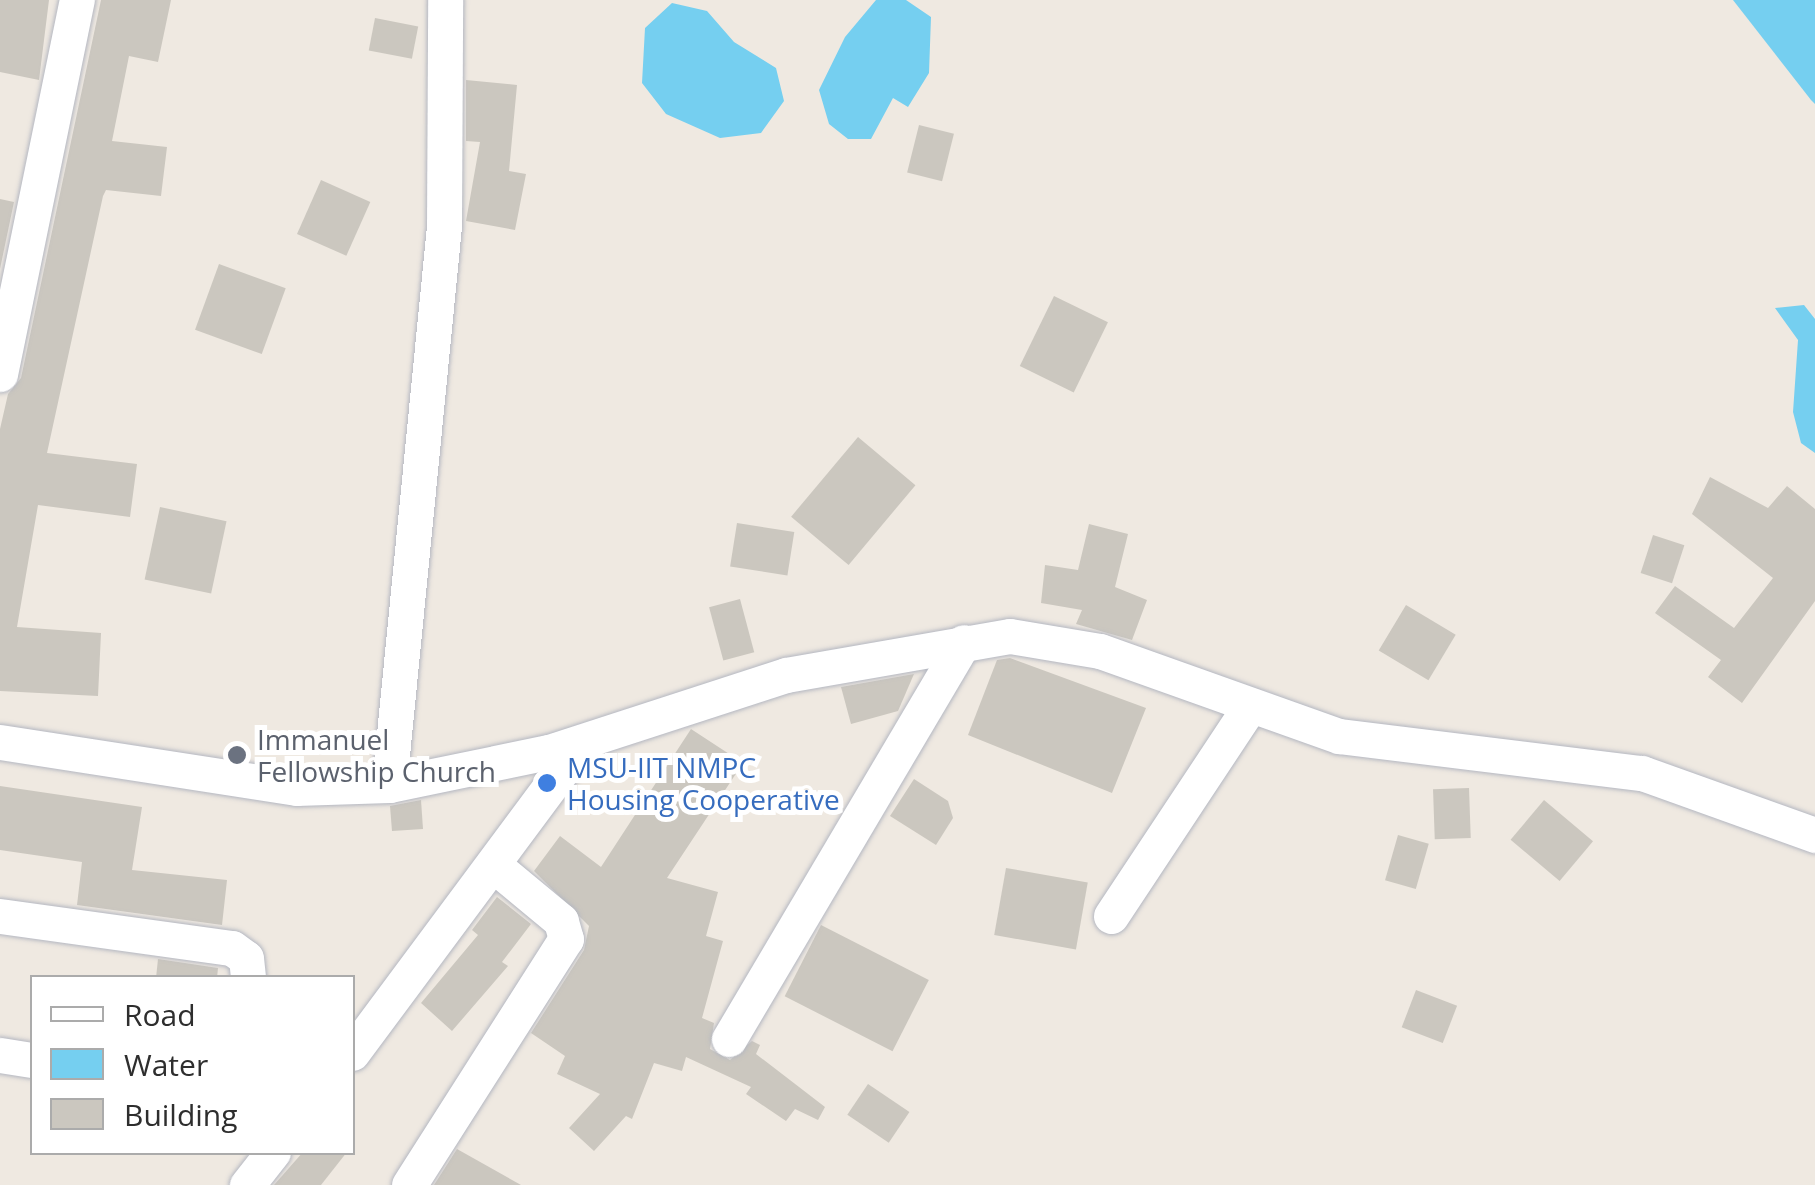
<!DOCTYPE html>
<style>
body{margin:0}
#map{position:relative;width:1815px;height:1185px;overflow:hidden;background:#efe9e1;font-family:"Open Sans",sans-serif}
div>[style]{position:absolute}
.water>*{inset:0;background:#75cff0}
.building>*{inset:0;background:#cbc7bf;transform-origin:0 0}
.roads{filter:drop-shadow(0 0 2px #b4b7c1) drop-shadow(0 0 2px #b4b7c1)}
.minor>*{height:35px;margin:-17.5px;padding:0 17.5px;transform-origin:17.5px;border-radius:17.5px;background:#fff}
.dots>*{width:28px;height:28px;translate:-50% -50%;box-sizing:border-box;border:5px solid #fff;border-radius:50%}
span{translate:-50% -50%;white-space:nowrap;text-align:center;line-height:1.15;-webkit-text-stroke:10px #fff;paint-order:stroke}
.worship-label{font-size:28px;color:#5b616d}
.left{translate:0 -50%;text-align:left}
.shop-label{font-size:28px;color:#366cbe}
.legend{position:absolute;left:30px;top:975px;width:325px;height:180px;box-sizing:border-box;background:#fff;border:2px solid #ababab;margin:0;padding:12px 18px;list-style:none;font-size:30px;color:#2e2e2e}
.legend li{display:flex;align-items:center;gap:20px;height:50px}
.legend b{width:50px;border:2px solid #ababab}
</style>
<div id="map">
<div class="water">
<i style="clip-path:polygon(876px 0,906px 0,931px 17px,929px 73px,908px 107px,893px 98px,871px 139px,848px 139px,829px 124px,819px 90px,845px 37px)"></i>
<i style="clip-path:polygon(1733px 0,1815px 0,1815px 104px,1811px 100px)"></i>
<i style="clip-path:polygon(672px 3px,707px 11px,734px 42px,776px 68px,784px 101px,761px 133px,720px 138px,666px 114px,642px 83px,645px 28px)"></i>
<i style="clip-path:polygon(1804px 305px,1815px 319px,1815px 453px,1801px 443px,1793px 412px,1798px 340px,1775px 308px)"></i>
</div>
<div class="building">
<i style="clip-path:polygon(0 0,49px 0,39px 80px,0 72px)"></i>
<i style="clip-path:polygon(101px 0,171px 0,158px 62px,129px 56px,112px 141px,167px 147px,161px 196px,106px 190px,103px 196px,47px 453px,137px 464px,130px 517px,38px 505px,17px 627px,101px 633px,98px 696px,0 691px,0 429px,8px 394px,21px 378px)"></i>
<i style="left:375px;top:18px;width:44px;height:33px;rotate:11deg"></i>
<i style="clip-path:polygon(466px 80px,517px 85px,509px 171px,526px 174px,515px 230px,466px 221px,480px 142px,466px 141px)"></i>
<i style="left:919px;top:125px;width:36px;height:49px;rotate:14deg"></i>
<i style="left:321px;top:180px;width:54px;height:59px;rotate:24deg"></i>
<i style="clip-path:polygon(0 199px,14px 202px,0 269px)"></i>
<i style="left:219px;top:264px;width:71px;height:70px;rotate:20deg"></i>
<i style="left:1054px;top:296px;width:60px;height:78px;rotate:26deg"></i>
<i style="left:858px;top:437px;width:75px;height:104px;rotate:40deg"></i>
<i style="clip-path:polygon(1710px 477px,1768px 508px,1787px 486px,1815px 509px,1815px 601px,1742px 703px,1708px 677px,1721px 660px,1655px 613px,1675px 586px,1734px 628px,1773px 578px,1692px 514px)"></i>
<i style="left:160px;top:507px;width:68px;height:74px;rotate:12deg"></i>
<i style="left:737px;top:523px;width:58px;height:44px;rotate:9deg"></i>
<i style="clip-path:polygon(1089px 524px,1128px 534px,1115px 587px,1147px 600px,1132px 640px,1076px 624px,1082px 610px,1041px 603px,1045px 565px,1078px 570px)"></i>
<i style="left:1653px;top:535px;width:33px;height:40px;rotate:18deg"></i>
<i style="left:740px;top:599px;width:55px;height:32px;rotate:75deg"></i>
<i style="left:1406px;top:605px;width:58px;height:53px;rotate:31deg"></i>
<i style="clip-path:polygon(1010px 658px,1146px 708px,1112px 793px,968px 735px,997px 660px)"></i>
<i style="clip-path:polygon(914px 674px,898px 711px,851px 724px,841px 687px)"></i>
<i style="clip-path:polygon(691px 729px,743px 763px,667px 878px,718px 892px,706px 936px,723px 941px,702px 1018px,714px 1023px,710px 1049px,730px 1060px,752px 1041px,760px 1045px,756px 1054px,825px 1107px,818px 1120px,795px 1109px,786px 1121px,746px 1094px,751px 1087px,686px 1057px,682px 1071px,654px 1063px,632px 1119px,626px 1116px,594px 1151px,569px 1128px,600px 1094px,557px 1074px,565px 1056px,531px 1033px,584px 950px,589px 926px,534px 871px,560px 836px,601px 867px)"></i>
<i style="clip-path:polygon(914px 779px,948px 801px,953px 818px,936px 845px,890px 816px)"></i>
<i style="clip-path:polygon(0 786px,142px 807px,132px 870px,227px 880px,222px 925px,77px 905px,82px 862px,0 850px)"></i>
<i style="left:1469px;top:788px;width:50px;height:36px;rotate:88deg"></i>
<i style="clip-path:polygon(421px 800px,423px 829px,392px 831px,390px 806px)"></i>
<i style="left:1544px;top:800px;width:64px;height:52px;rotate:40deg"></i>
<i style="left:1398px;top:835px;width:32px;height:47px;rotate:16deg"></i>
<i style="left:1006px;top:868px;width:83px;height:68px;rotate:10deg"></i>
<i style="clip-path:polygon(497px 897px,531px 924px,502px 962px,508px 966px,452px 1031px,421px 1003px,478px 935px,472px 930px)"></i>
<i style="left:821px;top:925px;width:121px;height:80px;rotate:27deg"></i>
<i style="clip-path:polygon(158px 959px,218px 968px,217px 978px,156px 978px)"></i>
<i style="left:1416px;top:990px;width:44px;height:40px;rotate:21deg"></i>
<i style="left:868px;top:1084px;width:50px;height:37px;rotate:34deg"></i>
<i style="clip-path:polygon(457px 1149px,521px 1185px,434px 1185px)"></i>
<i style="clip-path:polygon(303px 1152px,347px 1152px,321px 1185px,274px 1185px)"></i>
</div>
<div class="roads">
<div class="minor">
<i style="left:0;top:374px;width:382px;rotate:-78.4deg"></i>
<i style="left:0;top:742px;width:300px;rotate:8.8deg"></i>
<i style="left:296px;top:788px;width:93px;rotate:-1.8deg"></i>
<i style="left:389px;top:785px;width:163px;rotate:-11.7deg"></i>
<i style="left:549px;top:752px;width:249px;rotate:-18deg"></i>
<i style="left:786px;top:675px;width:227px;rotate:-9.9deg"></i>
<i style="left:1010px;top:636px;width:91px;rotate:9.5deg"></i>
<i style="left:1100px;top:651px;width:254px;rotate:19.6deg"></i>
<i style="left:1339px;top:736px;width:305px;rotate:7deg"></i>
<i style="left:1642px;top:773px;width:184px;rotate:19.7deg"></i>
<i style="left:389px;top:785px;width:562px;rotate:-84.38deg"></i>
<i style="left:444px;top:226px;width:226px;rotate:-89.7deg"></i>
<i style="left:0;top:916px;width:234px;rotate:7.9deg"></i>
<i style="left:232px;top:948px;width:17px;rotate:36deg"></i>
<i style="left:246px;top:958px;width:20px;rotate:84deg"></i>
<i style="left:1111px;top:916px;width:252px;rotate:-56.5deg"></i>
<i style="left:729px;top:1039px;width:461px;rotate:-59.4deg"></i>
<i style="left:352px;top:1053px;width:387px;rotate:-53.4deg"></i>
<i style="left:0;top:1055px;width:32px;rotate:9deg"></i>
<i style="left:247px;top:1185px;width:42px;rotate:-51.8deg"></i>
<i style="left:409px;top:1185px;width:292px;rotate:-57.5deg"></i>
<i style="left:566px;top:939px;width:19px;rotate:-106deg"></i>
<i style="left:561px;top:921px;width:85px;rotate:-140.3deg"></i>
</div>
</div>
<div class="dots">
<i style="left:237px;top:755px;background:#6b7280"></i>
<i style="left:547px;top:783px;background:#3f7fe0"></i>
</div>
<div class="worship-label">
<span class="left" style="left:257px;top:755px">Immanuel<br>Fellowship Church</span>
</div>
<div class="shop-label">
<span class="left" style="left:567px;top:783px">MSU-IIT NMPC<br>Housing Cooperative</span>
</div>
<ul class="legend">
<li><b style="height:12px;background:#fff"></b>Road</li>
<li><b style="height:28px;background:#75cff0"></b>Water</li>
<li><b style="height:28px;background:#cbc7bf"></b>Building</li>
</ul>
</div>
